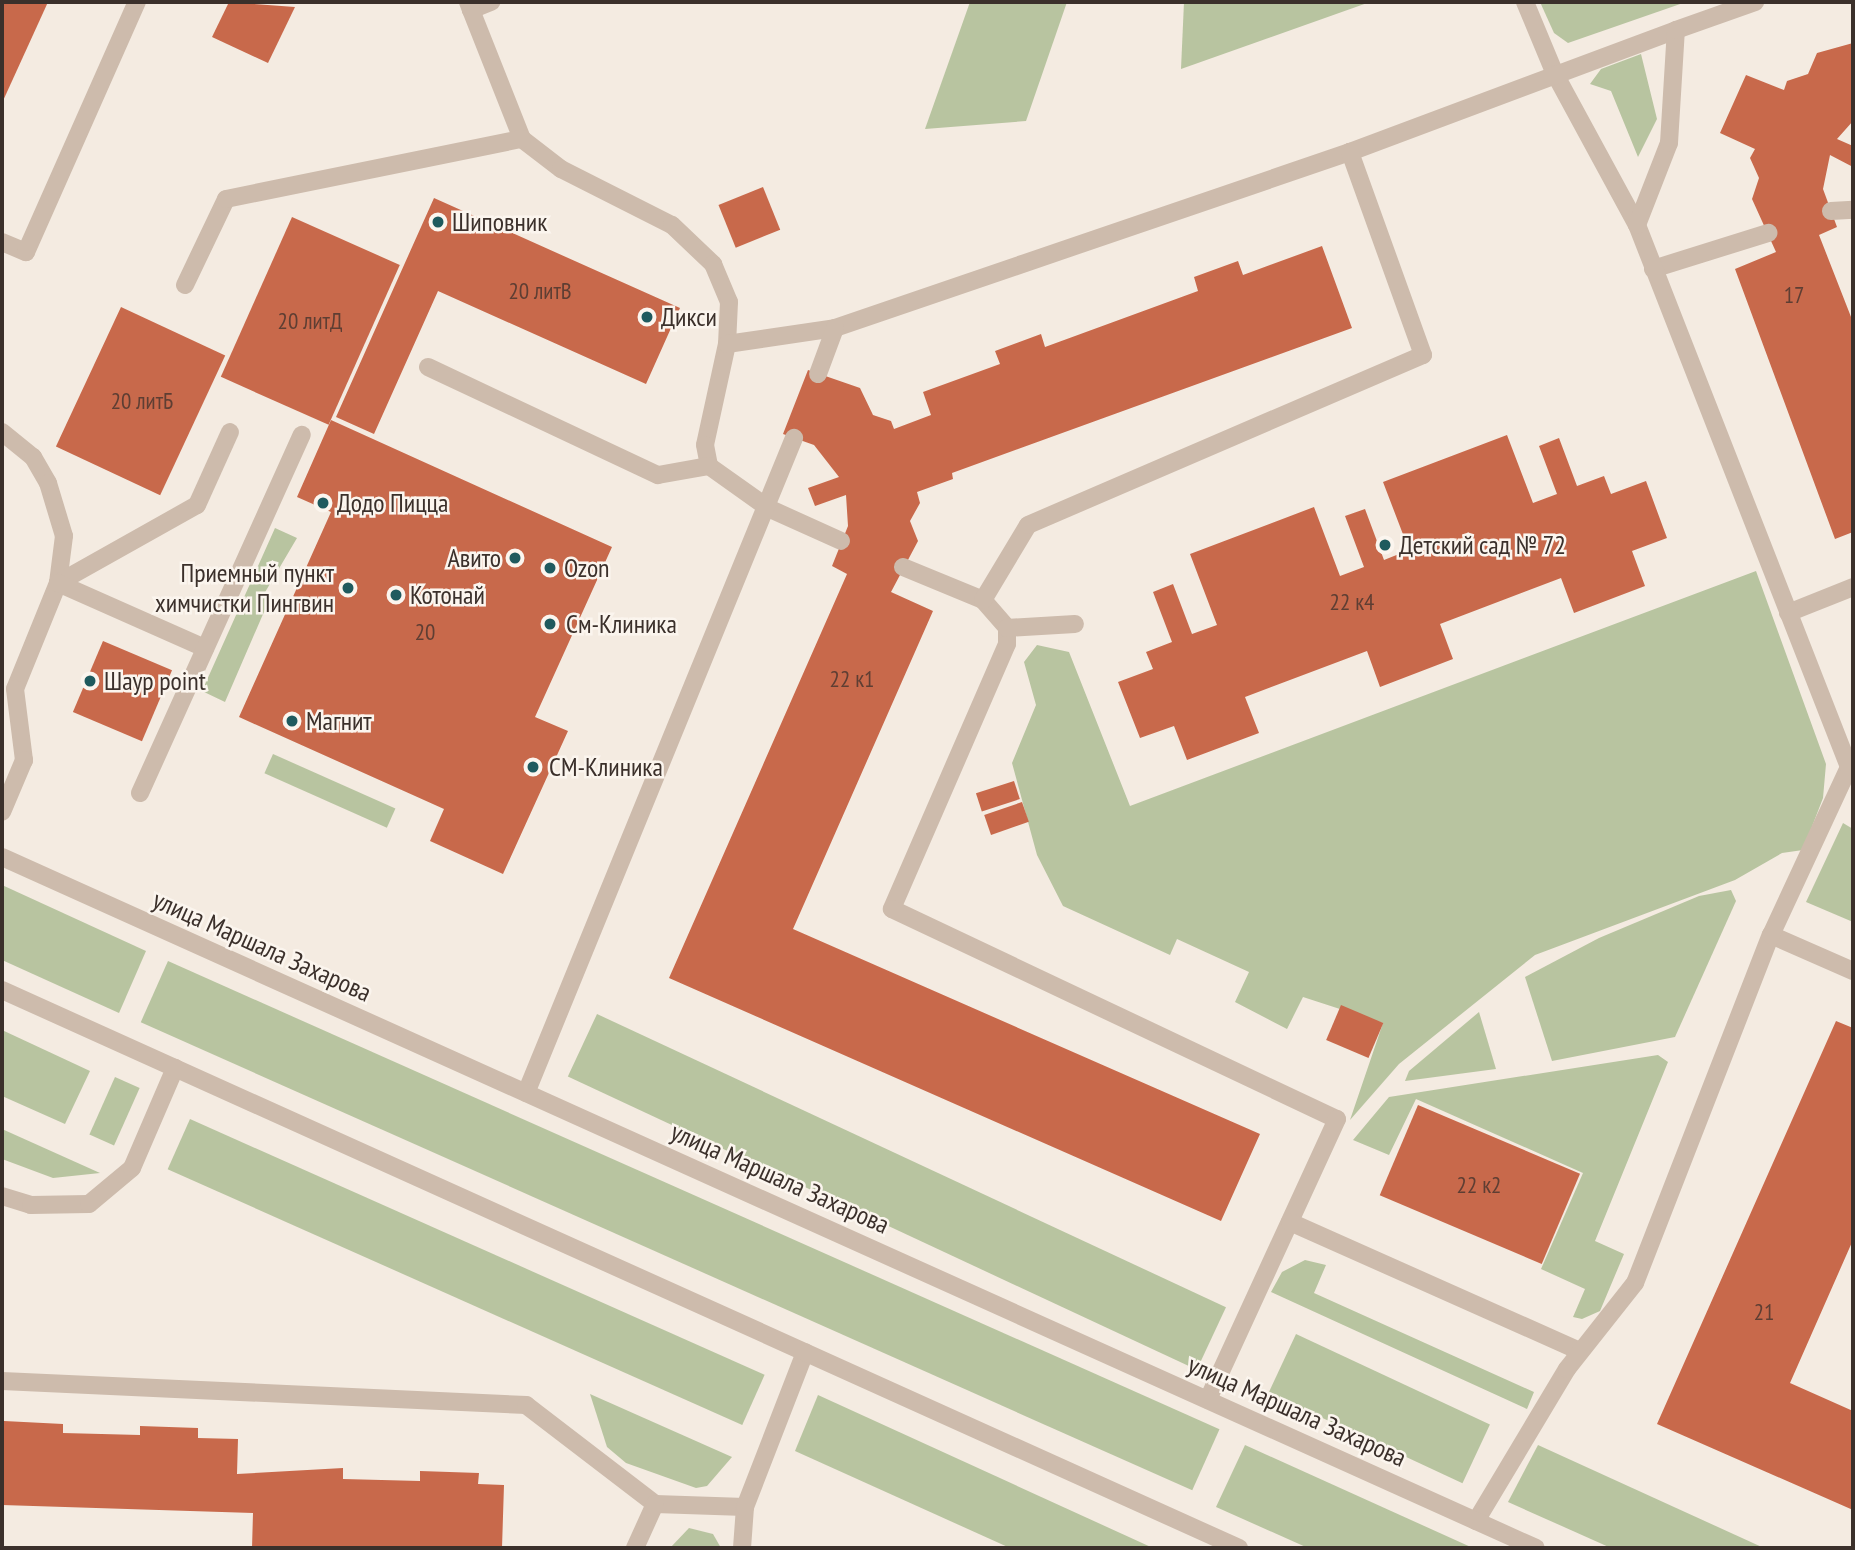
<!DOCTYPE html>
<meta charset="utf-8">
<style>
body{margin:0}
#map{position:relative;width:1855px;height:1550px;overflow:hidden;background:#f4ebe1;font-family:"PT Sans Narrow",sans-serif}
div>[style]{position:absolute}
.green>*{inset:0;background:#b8c4a0;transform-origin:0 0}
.building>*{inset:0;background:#c8694b;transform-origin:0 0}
.service>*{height:18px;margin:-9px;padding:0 9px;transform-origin:9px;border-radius:9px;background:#cdbbac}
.tertiary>*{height:18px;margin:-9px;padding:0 9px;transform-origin:9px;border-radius:9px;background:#cdbbac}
.dots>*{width:19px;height:19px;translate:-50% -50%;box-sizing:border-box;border:4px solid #fbf5ee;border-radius:50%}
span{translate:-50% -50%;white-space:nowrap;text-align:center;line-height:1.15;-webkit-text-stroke:5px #fbf5ee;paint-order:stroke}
.number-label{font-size:23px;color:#5e3e33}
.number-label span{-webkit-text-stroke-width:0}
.poi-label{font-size:26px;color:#3b302b}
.left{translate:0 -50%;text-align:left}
.right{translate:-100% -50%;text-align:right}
.street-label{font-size:26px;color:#3b302b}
.frame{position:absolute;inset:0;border:4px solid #3b302b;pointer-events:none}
</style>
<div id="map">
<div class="green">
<i style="clip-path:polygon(970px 2px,1067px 2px,1026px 121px,925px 129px)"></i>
<i style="clip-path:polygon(1184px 2px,1370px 2px,1181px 69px)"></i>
<i style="clip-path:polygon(1540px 2px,1686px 2px,1568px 43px,1554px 33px)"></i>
<i style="clip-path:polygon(1641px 54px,1657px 119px,1638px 157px,1611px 91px,1590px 84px,1601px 69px)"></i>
<i style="clip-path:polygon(275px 528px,297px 538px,264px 594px,270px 598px,225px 702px,202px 691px)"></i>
<i style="clip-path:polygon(1756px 571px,1826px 764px,1823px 798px,1803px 850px,1782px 853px,1735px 880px,1535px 955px,1399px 1064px,1350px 1120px,1383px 1023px,1303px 997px,1287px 1029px,1235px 1002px,1249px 972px,1177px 939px,1170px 955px,1063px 906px,1037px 855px,1012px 763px,1036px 705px,1024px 662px,1037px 645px,1069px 652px,1130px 806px)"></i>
<i style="left:273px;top:754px;width:134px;height:21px;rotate:24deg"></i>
<i style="clip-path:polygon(1843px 823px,1853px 829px,1853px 922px,1806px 902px)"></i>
<i style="clip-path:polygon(2px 885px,146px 951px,119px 1013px,2px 960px)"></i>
<i style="clip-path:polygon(1731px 890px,1736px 901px,1675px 1037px,1552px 1061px,1525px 977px,1599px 938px,1699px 896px)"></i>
<i style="left:168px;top:961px;width:1151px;height:67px;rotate:24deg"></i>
<i style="clip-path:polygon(1479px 1012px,1496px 1069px,1405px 1081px,1409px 1071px)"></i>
<i style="left:597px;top:1014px;width:694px;height:69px;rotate:25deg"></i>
<i style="clip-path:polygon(2px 1030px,90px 1071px,65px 1124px,2px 1096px)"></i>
<i style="clip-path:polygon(1658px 1055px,1668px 1062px,1595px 1241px,1624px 1254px,1600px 1311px,1582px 1319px,1573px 1317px,1585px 1289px,1541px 1269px,1583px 1173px,1416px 1099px,1389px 1155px,1353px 1140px,1389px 1097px)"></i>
<i style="left:115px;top:1077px;width:27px;height:63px;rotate:24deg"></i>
<i style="left:190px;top:1119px;width:629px;height:55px;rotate:24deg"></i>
<i style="clip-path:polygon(2px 1129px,100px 1173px,53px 1178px,2px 1159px)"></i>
<i style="clip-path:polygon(1305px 1260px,1326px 1265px,1314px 1293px,1534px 1392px,1527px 1409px,1271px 1292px,1282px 1272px)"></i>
<i style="left:1296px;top:1334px;width:214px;height:65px;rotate:25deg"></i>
<i style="clip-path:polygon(590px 1394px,732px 1457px,707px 1486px,696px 1488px,626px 1463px,607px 1447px)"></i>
<i style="clip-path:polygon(818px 1395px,1153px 1548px,1010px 1548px,795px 1451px)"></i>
<i style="clip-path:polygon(1245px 1445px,1473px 1548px,1308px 1548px,1216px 1507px)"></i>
<i style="clip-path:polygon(1538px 1445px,1764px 1548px,1611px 1548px,1508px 1502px)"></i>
<i style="clip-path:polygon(689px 1528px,713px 1534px,721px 1548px,670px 1548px)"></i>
</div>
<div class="building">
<i style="clip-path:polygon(2px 2px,48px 2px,2px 103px)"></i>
<i style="clip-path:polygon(229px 2px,295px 7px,268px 63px,212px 37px)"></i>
<i style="clip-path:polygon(1853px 43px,1853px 121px,1837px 139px,1853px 146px,1853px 167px,1830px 155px,1823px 189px,1837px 227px,1819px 235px,1853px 322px,1853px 532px,1835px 539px,1735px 269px,1776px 252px,1752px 199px,1759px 178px,1750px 158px,1755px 149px,1720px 133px,1746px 75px,1784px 90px,1787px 81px,1808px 74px,1817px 53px)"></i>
<i style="left:763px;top:187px;width:46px;height:48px;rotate:68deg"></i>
<i style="clip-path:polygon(434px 198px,680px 308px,646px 384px,438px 291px,374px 434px,336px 417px)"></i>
<i style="left:292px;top:217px;width:118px;height:175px;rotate:24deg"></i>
<i style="clip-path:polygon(1322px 246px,1352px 328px,952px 473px,953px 479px,917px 492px,920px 503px,910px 521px,918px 541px,891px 592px,933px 611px,793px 929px,1260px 1134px,1221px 1221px,669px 978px,847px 574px,832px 566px,848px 526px,846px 495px,815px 506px,808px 488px,839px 477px,814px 445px,783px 434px,808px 370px,860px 388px,873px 415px,891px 421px,894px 429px,931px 415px,923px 392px,1000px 364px,995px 351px,1041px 334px,1045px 347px,1198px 291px,1194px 277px,1238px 261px,1243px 275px)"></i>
<i style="left:121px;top:307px;width:115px;height:154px;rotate:25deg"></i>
<i style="clip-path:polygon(331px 420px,612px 547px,535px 717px,568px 731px,503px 874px,430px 841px,444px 809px,239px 717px,331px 512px,297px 497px)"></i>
<i style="clip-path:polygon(1507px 435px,1533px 503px,1557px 494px,1539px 446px,1559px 438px,1577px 486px,1604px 476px,1611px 494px,1646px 481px,1667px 538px,1632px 551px,1645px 586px,1574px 613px,1561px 578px,1440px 624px,1453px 659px,1380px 687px,1367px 651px,1245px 697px,1259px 733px,1187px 760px,1174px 726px,1140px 738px,1118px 682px,1153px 669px,1146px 652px,1172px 642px,1153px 592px,1173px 584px,1192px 634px,1217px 625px,1190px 554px,1314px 507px,1340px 576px,1364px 567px,1345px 516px,1365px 509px,1384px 560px,1409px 550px,1383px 482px)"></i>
<i style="left:103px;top:641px;width:75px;height:77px;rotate:23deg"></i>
<i style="left:1014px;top:781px;width:19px;height:40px;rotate:72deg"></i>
<i style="left:1022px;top:802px;width:21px;height:40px;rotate:71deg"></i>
<i style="left:1341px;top:1005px;width:46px;height:38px;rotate:23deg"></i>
<i style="clip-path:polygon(1836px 1021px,1853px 1028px,1853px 1240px,1790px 1383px,1853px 1411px,1853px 1510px,1657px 1424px)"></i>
<i style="left:1418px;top:1105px;width:176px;height:98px;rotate:23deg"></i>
<i style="clip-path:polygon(4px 1421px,63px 1424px,63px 1433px,140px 1435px,140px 1426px,198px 1428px,198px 1438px,238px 1439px,237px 1474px,343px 1468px,343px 1479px,420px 1481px,420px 1471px,479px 1473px,478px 1484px,504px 1485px,502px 1548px,252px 1548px,253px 1513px,2px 1505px)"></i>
</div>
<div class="service">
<i style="left:468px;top:2px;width:9px;rotate:69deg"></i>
<i style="left:471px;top:10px;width:22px;rotate:-22deg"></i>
<i style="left:1525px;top:2px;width:78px;rotate:67.4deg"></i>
<i style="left:1555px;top:74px;width:172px;rotate:61.5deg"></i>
<i style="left:471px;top:10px;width:139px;rotate:68.4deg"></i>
<i style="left:522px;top:139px;width:49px;rotate:37.6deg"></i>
<i style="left:561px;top:169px;width:124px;rotate:26.8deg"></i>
<i style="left:672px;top:225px;width:57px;rotate:43.6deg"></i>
<i style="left:713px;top:264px;width:41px;rotate:67.2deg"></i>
<i style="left:729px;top:302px;width:42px;rotate:92.7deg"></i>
<i style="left:727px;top:344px;width:103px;rotate:102.3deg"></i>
<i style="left:705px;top:445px;width:21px;rotate:79deg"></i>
<i style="left:709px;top:466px;width:72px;rotate:35.4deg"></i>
<i style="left:768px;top:508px;width:80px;rotate:24.3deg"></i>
<i style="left:1831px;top:211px;width:22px;rotate:-3deg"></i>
<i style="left:2px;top:242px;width:26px;rotate:23deg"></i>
<i style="left:26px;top:252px;width:274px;rotate:-66.1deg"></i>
<i style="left:1653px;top:269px;width:121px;rotate:-17.4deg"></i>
<i style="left:185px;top:285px;width:95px;rotate:-64.5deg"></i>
<i style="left:226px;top:199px;width:302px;rotate:-11.5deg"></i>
<i style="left:727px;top:344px;width:109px;rotate:-8.4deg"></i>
<i style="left:835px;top:328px;width:544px;rotate:-18.87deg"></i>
<i style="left:1350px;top:152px;width:348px;rotate:-20.5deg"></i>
<i style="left:428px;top:367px;width:254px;rotate:25.2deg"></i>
<i style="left:658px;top:475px;width:52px;rotate:-10deg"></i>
<i style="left:818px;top:374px;width:49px;rotate:-69.7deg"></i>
<i style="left:2px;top:432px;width:40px;rotate:39deg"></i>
<i style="left:33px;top:457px;width:30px;rotate:60deg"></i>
<i style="left:48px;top:483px;width:55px;rotate:73.2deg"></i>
<i style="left:64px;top:536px;width:47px;rotate:97.3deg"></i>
<i style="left:58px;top:583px;width:114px;rotate:112.1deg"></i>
<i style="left:15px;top:689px;width:72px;rotate:82.8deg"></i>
<i style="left:24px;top:760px;width:56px;rotate:112.9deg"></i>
<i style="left:903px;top:567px;width:87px;rotate:22.4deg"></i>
<i style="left:983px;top:600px;width:37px;rotate:49deg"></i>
<i style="left:1007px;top:628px;width:16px;rotate:90deg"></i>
<i style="left:1007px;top:644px;width:289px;rotate:113.5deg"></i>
<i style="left:892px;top:909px;width:492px;rotate:25.3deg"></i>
<i style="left:1337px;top:1119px;width:309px;rotate:114.7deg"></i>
<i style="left:58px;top:583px;width:159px;rotate:-29.3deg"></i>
<i style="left:197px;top:505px;width:80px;rotate:-65.7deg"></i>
<i style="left:58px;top:583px;width:161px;rotate:23.9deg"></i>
<i style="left:983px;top:600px;width:87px;rotate:-59deg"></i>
<i style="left:1028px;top:525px;width:430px;rotate:-23.3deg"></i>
<i style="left:1423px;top:355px;width:216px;rotate:-109.8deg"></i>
<i style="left:1788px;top:613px;width:70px;rotate:-21.8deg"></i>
<i style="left:1007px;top:628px;width:68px;rotate:-3.4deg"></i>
<i style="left:140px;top:793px;width:393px;rotate:-65.7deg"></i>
<i style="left:1771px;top:935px;width:90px;rotate:23.7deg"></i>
<i style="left:526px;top:1093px;width:708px;rotate:-67.75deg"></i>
<i style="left:2px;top:1196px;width:30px;rotate:17deg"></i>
<i style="left:31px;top:1205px;width:58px;rotate:-1deg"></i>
<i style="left:89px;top:1204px;width:56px;rotate:-39.9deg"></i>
<i style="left:132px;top:1168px;width:109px;rotate:-66.7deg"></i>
<i style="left:1290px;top:1222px;width:317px;rotate:24deg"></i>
<i style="left:2px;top:1381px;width:525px;rotate:2.62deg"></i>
<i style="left:526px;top:1405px;width:163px;rotate:37.5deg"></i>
<i style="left:655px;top:1504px;width:90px;rotate:1.9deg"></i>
<i style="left:1476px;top:1521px;width:177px;rotate:-59.1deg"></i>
<i style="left:1567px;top:1369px;width:110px;rotate:-51.7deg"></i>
<i style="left:1635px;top:1283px;width:374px;rotate:-68.7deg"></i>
<i style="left:1771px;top:935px;width:185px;rotate:-65.1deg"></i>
<i style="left:1849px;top:767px;width:582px;rotate:-111.36deg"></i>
<i style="left:1637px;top:225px;width:88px;rotate:-68.7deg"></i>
<i style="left:1669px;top:143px;width:113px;rotate:-86.5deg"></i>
<i style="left:1676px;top:30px;width:84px;rotate:-19.5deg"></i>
<i style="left:635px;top:1548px;width:48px;rotate:-65.6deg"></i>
<i style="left:742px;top:1548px;width:41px;rotate:-85.8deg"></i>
<i style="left:745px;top:1507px;width:166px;rotate:-68.8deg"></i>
</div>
<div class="tertiary">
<i style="left:2px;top:857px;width:1682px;rotate:24.25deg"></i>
<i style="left:2px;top:990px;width:1357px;rotate:24.28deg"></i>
</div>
<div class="dots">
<i style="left:438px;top:222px;background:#1f5a5e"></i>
<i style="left:647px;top:317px;background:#1f5a5e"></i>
<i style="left:323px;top:503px;background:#1f5a5e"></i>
<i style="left:1385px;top:545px;background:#1f5a5e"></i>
<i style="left:515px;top:558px;background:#1f5a5e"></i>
<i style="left:550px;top:568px;background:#1f5a5e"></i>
<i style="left:348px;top:588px;background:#1f5a5e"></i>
<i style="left:396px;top:595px;background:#1f5a5e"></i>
<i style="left:550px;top:624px;background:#1f5a5e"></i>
<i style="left:90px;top:681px;background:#1f5a5e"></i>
<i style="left:292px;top:721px;background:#1f5a5e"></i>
<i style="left:533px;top:767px;background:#1f5a5e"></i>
</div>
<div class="number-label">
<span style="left:540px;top:291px">20 литВ</span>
<span style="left:1794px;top:295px">17</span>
<span style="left:310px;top:321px">20 литД</span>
<span style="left:142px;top:401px">20 литБ</span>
<span style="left:1352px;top:602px">22 к4</span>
<span style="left:425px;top:632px">20</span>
<span style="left:852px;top:679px">22 к1</span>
<span style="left:1479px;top:1185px">22 к2</span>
<span style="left:1764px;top:1312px">21</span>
</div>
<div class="poi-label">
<span class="left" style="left:452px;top:222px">Шиповник</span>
<span class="left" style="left:661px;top:317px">Дикси</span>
<span class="left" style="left:337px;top:503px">Додо Пицца</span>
<span class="left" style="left:1399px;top:545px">Детский сад № 72</span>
<span class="right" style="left:501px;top:558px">Авито</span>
<span class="left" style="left:564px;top:568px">Ozon</span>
<span class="right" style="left:334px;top:588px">Приемный пункт<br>химчистки Пингвин</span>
<span class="left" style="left:410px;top:595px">Котонай</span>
<span class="left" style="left:566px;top:624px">См-Клиника</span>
<span class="left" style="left:104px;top:681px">Шаур point</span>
<span class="left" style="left:306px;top:721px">Магнит</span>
<span class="left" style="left:549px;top:767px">СМ-Клиника</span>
</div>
<div class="street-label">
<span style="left:262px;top:946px;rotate:24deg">улица Маршала Захарова</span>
<span style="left:780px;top:1178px;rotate:24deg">улица Маршала Захарова</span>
<span style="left:1297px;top:1411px;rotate:24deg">улица Маршала Захарова</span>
</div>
<div class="frame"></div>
</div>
